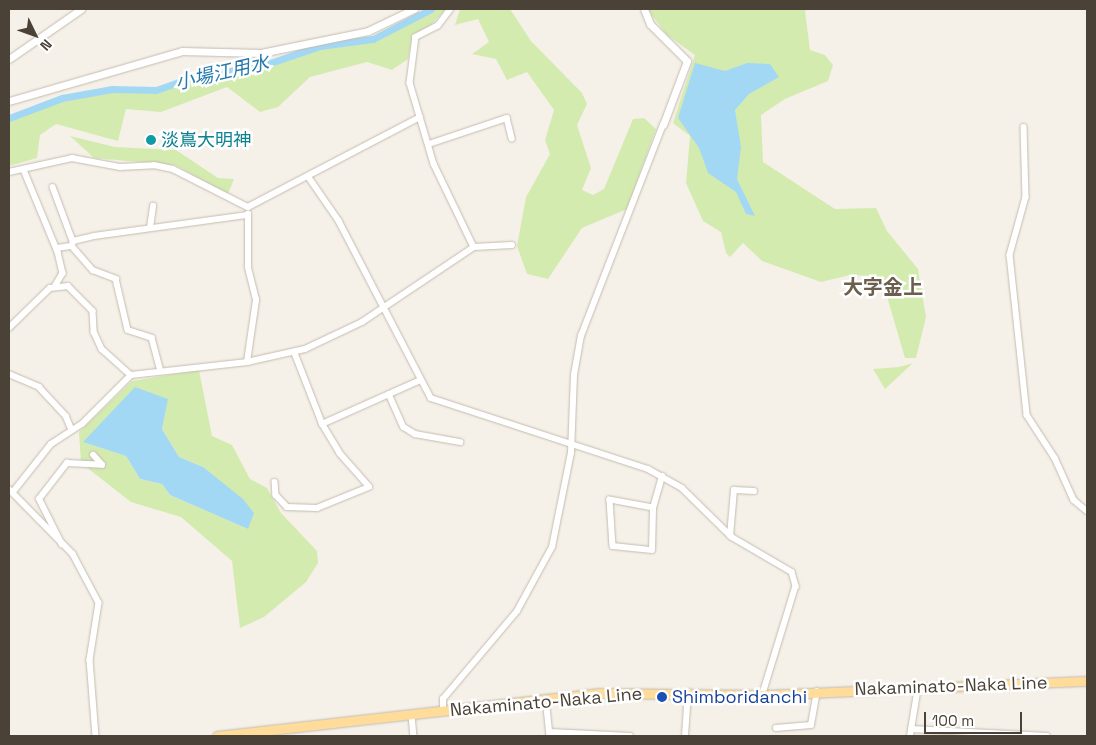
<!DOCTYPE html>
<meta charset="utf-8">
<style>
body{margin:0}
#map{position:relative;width:1096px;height:745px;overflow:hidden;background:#f5f1e9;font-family:"Space Grotesk","Noto Sans JP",sans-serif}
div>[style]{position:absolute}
.green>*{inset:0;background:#d4ebb0}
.water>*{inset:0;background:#a3d8f5}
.canal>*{height:7px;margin:-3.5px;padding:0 3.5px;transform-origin:3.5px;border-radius:3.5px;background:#a3d8f5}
.roads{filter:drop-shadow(0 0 1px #c5bbae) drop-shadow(0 0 1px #c5bbae)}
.minor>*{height:5.5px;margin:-2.75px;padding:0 2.75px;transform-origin:2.75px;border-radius:2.75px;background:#fff}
.tertiary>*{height:7px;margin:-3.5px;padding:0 3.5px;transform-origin:3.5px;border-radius:3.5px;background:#fff}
.primary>*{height:9px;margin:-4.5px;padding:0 4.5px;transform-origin:4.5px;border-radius:4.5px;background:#ffdc99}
.dots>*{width:14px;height:14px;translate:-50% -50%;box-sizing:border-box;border:2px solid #fff;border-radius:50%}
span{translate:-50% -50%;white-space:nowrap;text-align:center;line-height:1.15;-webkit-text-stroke:5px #fff;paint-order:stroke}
.culture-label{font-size:18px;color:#0d838f}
.left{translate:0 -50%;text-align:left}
.street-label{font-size:18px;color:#4a4137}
.transit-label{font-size:18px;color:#164399}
.water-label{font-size:19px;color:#277bac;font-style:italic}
.quarter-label{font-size:20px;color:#6d5f4d;font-weight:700}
.frame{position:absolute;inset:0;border:10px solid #4a4137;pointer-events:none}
.north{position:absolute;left:10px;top:10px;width:50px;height:50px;-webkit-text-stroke:4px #fff;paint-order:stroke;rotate:132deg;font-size:14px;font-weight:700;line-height:20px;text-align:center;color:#4a4137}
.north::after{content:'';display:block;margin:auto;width:18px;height:22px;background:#4a4137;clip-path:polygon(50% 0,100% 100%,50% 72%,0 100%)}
.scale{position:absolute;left:924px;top:712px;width:98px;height:22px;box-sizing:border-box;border:2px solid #4a4137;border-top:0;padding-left:6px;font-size:15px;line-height:18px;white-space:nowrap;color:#4a4137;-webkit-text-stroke:4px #fff;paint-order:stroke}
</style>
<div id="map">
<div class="green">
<i style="clip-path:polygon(434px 9px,446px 9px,430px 26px,412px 35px,408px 59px,392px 70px,367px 62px,310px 77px,278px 107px,260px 112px,227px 87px,161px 112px,126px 109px,118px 141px,56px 124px,40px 135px,37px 158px,9px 166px,9px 120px,62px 102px,111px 92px,154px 92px,259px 68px,320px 48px,362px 44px)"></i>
<i style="clip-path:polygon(460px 9px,510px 9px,531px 41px,582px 93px,587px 104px,577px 125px,591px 168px,582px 190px,593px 195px,604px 189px,633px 119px,644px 118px,656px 129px,627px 209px,582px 228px,548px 279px,527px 274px,517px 246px,526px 197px,550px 154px,545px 140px,554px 110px,527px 72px,507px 80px,496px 59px,472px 54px,489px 42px,478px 19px,455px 25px)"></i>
<i style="clip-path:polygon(647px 9px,809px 9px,805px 11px,810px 50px,825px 55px,833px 65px,828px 81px,785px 99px,761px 115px,763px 162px,835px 209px,876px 208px,887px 231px,918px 269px,926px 317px,916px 358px,905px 358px,885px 290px,873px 276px,850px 275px,821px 282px,762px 261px,743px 243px,730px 257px,726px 253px,721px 232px,703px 221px,686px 183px,690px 136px,673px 123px,695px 55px,667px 35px)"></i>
<i style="clip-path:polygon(70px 136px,115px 147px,176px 150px,218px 178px,234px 179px,228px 194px,175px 165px,94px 158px)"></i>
<i style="clip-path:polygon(913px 363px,885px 389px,873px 369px,899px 367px)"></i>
<i style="clip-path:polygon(evenodd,199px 370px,212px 436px,232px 445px,250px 479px,267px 488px,281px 513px,317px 551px,318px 563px,306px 582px,264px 617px,240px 628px,232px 561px,181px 517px,131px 502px,81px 463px,79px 432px,132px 381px,199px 370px,167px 399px,162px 429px,179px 457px,203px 467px,248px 529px,170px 495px,162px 484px,140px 479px,126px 456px,84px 442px,167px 399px)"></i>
</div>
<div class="water">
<i style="clip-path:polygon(695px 63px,725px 71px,747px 63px,770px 64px,779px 77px,749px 94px,735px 110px,741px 147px,737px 179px,755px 216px,746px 214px,736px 192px,708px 173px,699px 148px,678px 118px)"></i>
<i style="clip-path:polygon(135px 387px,168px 399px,162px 429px,179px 457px,203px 467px,243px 499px,254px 513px,248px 529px,170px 495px,162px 484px,140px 479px,126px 456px,83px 442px)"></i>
</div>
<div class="canal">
<i style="left:9px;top:118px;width:57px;rotate:-20.7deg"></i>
<i style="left:62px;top:98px;width:51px;rotate:-10.2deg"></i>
<i style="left:112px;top:89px;width:44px;rotate:1.3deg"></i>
<i style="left:156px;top:90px;width:42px;rotate:-19.3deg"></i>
<i style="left:196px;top:76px;width:63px;rotate:-8.3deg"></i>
<i style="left:258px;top:67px;width:65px;rotate:-18.7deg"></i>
<i style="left:320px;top:46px;width:53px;rotate:-7.5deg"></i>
<i style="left:373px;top:39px;width:65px;rotate:-27.3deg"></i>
</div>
<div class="roads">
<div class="minor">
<i style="left:451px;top:9px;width:21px;rotate:127deg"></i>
<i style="left:438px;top:26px;width:25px;rotate:153deg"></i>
<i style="left:416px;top:37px;width:46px;rotate:97.4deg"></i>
<i style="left:410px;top:83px;width:84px;rotate:73.5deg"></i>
<i style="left:434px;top:164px;width:92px;rotate:64.3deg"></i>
<i style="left:1024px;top:127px;width:70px;rotate:88.4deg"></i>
<i style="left:1026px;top:197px;width:60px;rotate:105.4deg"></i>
<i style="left:1010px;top:255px;width:161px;rotate:83.9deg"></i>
<i style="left:1027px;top:415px;width:51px;rotate:56.9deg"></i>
<i style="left:1055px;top:458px;width:46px;rotate:65.7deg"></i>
<i style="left:1074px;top:500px;width:17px;rotate:40deg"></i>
<i style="left:429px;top:144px;width:82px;rotate:-18.4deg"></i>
<i style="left:507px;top:118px;width:21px;rotate:76deg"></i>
<i style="left:24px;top:170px;width:89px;rotate:67.5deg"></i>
<i style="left:58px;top:252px;width:22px;rotate:77deg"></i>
<i style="left:63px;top:273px;width:14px;rotate:120deg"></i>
<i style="left:9px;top:172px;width:65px;rotate:-12.5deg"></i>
<i style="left:72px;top:158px;width:49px;rotate:10.6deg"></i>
<i style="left:120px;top:167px;width:34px;rotate:-3deg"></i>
<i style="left:154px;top:165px;width:19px;rotate:12deg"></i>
<i style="left:173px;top:169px;width:84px;rotate:26.9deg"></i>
<i style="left:248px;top:207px;width:194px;rotate:-27.6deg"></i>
<i style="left:308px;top:176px;width:55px;rotate:55.4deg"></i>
<i style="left:339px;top:221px;width:199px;rotate:62.5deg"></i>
<i style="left:431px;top:398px;width:228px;rotate:18.1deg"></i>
<i style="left:648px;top:469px;width:39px;rotate:29deg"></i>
<i style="left:682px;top:488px;width:70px;rotate:44.4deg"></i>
<i style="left:732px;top:537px;width:69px;rotate:30.3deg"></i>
<i style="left:792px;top:572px;width:15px;rotate:74deg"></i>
<i style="left:796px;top:586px;width:113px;rotate:107deg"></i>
<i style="left:53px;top:187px;width:58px;rotate:69.7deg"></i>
<i style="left:150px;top:228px;width:22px;rotate:-82deg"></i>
<i style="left:72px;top:246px;width:5px;rotate:-79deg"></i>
<i style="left:73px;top:241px;width:22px;rotate:-13deg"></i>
<i style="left:94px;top:236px;width:155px;rotate:-7.8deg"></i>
<i style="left:57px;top:248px;width:15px;rotate:-8deg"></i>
<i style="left:72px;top:246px;width:32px;rotate:49deg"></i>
<i style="left:93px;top:270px;width:25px;rotate:21deg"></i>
<i style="left:116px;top:279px;width:52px;rotate:76.8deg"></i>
<i style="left:128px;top:330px;width:25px;rotate:18deg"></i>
<i style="left:152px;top:338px;width:31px;rotate:75deg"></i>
<i style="left:9px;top:328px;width:57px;rotate:-44.3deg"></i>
<i style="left:50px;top:288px;width:18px;rotate:-6deg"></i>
<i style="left:68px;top:286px;width:35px;rotate:45deg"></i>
<i style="left:93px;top:311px;width:21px;rotate:87deg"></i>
<i style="left:94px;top:332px;width:19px;rotate:65deg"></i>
<i style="left:102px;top:349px;width:39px;rotate:42deg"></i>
<i style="left:247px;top:362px;width:63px;rotate:-81.7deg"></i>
<i style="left:256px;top:300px;width:34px;rotate:-104deg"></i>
<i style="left:248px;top:267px;width:53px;rotate:-90deg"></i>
<i style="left:9px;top:374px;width:33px;rotate:23deg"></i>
<i style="left:39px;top:387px;width:40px;rotate:47deg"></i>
<i style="left:66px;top:416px;width:15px;rotate:67deg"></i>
<i style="left:389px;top:394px;width:36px;rotate:66deg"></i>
<i style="left:404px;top:427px;width:13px;rotate:32deg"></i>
<i style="left:415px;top:434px;width:46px;rotate:10.1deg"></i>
<i style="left:322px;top:424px;width:108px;rotate:-24deg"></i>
<i style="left:275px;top:482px;width:13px;rotate:86deg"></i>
<i style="left:276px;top:495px;width:16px;rotate:47deg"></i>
<i style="left:287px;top:507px;width:30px;rotate:2deg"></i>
<i style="left:317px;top:508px;width:56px;rotate:-22deg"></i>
<i style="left:369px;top:487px;width:44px;rotate:-131.3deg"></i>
<i style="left:340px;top:454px;width:35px;rotate:-121deg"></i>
<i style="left:322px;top:424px;width:77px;rotate:-111.3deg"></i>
<i style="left:9px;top:489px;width:91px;rotate:45.4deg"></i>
<i style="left:73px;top:554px;width:55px;rotate:62deg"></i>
<i style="left:99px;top:603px;width:58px;rotate:99deg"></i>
<i style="left:90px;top:660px;width:76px;rotate:85.5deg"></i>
<i style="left:13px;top:492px;width:61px;rotate:-51.6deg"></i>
<i style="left:51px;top:444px;width:37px;rotate:-33deg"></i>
<i style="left:82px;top:424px;width:69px;rotate:-45deg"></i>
<i style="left:131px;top:375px;width:117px;rotate:-6.4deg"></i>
<i style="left:247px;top:362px;width:59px;rotate:-12.6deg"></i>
<i style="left:305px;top:349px;width:63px;rotate:-25.3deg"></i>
<i style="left:362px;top:322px;width:135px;rotate:-33.8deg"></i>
<i style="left:474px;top:247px;width:38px;rotate:-3deg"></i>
<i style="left:653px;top:508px;width:44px;rotate:-169.5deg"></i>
<i style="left:610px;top:500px;width:46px;rotate:86.3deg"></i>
<i style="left:613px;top:546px;width:39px;rotate:6deg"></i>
<i style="left:652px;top:550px;width:42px;rotate:-88.6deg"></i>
<i style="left:653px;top:508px;width:33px;rotate:-74deg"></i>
<i style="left:730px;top:536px;width:46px;rotate:-85deg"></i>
<i style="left:734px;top:490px;width:20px;rotate:3deg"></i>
<i style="left:62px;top:545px;width:51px;rotate:-116.6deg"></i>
<i style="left:39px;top:499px;width:46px;rotate:-52.1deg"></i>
<i style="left:67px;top:463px;width:35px;rotate:3deg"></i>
<i style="left:102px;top:465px;width:13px;rotate:-132deg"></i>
<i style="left:546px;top:698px;width:38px;rotate:84deg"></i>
<i style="left:443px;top:710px;width:11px;rotate:-90deg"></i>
<i style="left:443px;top:699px;width:115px;rotate:-49.9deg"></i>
<i style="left:517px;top:611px;width:73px;rotate:-61.3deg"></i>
<i style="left:552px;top:547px;width:96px;rotate:-78.6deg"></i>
<i style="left:571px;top:453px;width:78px;rotate:-87.8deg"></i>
<i style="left:574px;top:375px;width:40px;rotate:-80deg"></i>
<i style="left:581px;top:336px;width:226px;rotate:-68.8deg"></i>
<i style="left:412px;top:715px;width:21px;rotate:85deg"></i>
<i style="left:776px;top:728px;width:35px;rotate:-5deg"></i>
<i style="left:811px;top:725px;width:34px;rotate:-80deg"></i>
<i style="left:911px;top:729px;width:136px;rotate:2.9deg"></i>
<i style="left:550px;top:732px;width:80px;rotate:2.9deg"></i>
<i style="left:685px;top:736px;width:44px;rotate:-86.1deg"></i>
<i style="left:910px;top:736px;width:50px;rotate:-80.7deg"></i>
</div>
<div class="tertiary">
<i style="left:644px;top:9px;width:16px;rotate:68deg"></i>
<i style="left:650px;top:24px;width:52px;rotate:45deg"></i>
<i style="left:687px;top:61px;width:68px;rotate:110.6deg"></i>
<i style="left:9px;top:59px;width:88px;rotate:-34.8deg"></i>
<i style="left:9px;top:101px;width:180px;rotate:-16.1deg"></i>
<i style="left:182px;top:51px;width:79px;rotate:1.5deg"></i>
<i style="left:261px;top:53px;width:109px;rotate:-11.6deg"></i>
<i style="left:368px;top:31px;width:51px;rotate:-25.6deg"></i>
</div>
<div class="primary">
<i style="left:217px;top:736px;width:383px;rotate:-6.4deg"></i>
<i style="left:598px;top:693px;width:164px;rotate:0.7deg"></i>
<i style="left:762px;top:695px;width:325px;rotate:-2.5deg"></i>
</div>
</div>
<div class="dots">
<i style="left:151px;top:140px;background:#0f9aa8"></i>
<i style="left:662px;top:697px;background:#1a4fb4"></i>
</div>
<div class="culture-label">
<span class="left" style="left:161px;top:140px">淡嶌大明神</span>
</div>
<div class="street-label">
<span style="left:951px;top:686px;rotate:-2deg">Nakaminato-Naka Line</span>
<span style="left:546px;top:702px;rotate:-5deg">Nakaminato-Naka Line</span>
</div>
<div class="transit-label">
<span class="left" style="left:672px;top:697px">Shimboridanchi</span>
</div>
<div class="water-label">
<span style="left:222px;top:73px;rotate:-13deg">小場江用水</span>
</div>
<div class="quarter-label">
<span style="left:883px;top:287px">大字金上</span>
</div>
<div class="frame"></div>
<div class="north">N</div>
<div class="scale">100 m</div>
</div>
